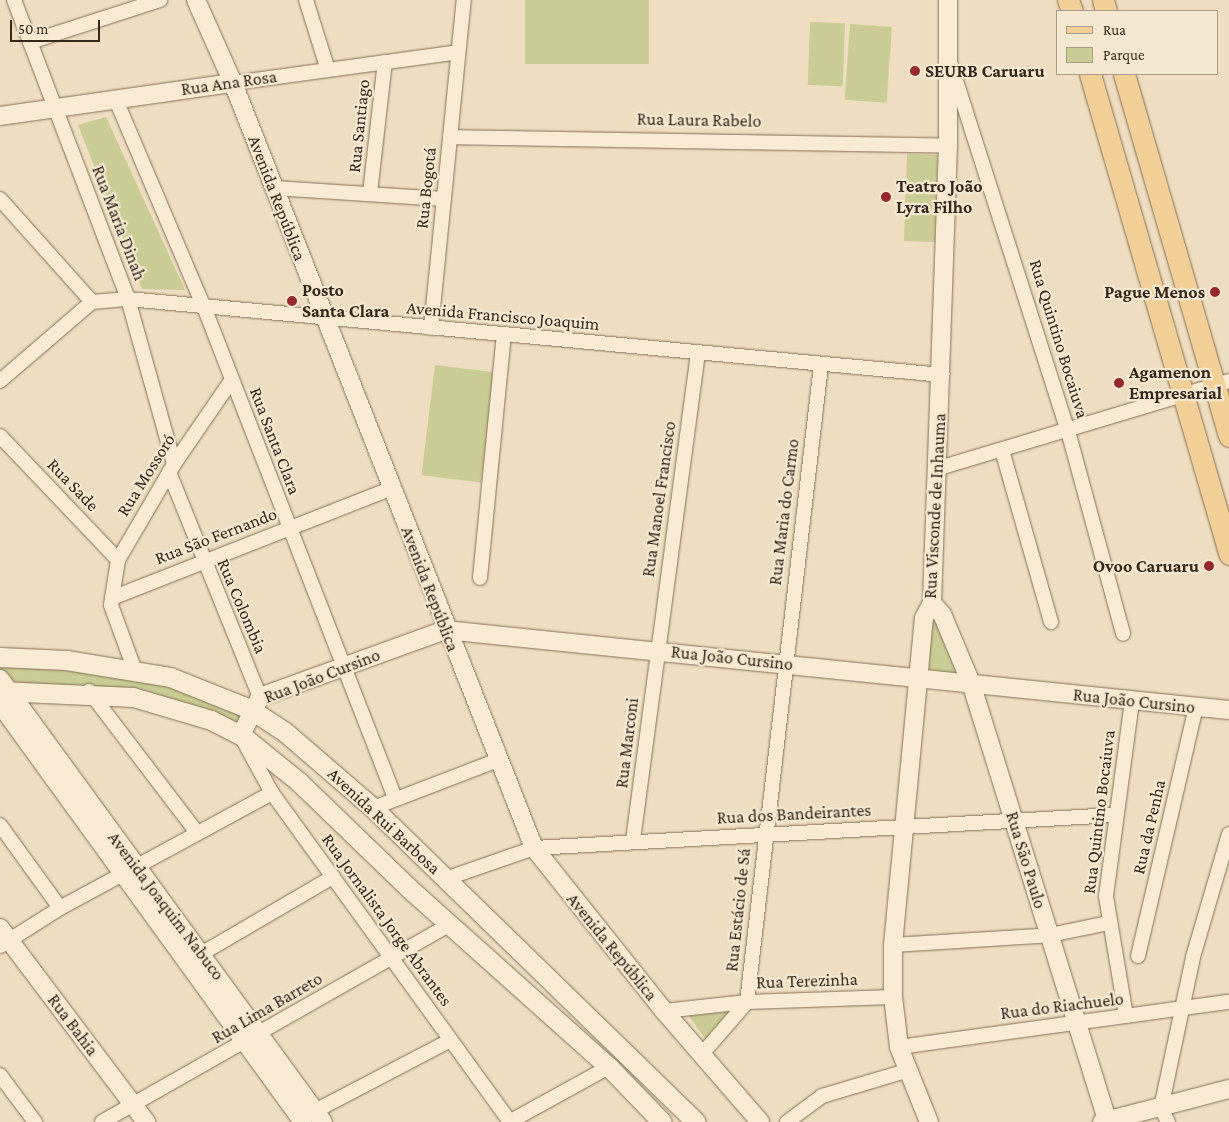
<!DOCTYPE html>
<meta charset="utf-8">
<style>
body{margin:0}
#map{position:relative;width:1229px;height:1122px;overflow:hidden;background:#eeddc0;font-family:"Crimson Pro",serif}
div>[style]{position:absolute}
.green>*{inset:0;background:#c9cc94;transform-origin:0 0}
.roads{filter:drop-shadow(0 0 1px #876e58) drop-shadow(0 0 1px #876e58)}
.minor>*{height:14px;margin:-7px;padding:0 7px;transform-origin:7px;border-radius:7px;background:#f9ebd3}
.tertiary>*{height:18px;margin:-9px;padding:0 9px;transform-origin:9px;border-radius:9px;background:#f9ebd3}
.secondary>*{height:19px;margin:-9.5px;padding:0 9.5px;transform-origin:9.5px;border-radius:9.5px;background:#f9ebd3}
.primary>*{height:21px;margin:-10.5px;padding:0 10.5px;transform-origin:10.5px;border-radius:10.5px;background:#f2cf97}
.dots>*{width:14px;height:14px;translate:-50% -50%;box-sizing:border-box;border:2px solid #f5e8d0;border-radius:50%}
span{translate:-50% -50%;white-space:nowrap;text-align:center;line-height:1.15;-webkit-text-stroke:4.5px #f5e8d0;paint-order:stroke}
.poi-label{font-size:18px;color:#36271c;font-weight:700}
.left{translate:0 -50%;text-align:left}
.right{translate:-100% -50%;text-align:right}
.street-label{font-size:18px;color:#36271c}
.legend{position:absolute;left:1056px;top:10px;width:162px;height:65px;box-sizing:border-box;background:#f5e8d0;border:1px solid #a99b88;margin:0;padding:6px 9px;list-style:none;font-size:15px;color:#36271c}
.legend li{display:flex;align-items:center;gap:10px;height:25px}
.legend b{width:25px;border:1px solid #a99b88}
.scale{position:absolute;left:10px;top:20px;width:90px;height:22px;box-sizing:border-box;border:2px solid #36271c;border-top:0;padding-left:6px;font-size:15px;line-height:18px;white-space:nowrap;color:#36271c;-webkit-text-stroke:4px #f5e8d0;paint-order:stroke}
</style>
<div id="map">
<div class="green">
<i style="left:525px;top:0;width:124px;height:64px"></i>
<i style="left:810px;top:22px;width:35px;height:63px;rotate:2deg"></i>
<i style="left:850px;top:24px;width:42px;height:76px;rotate:4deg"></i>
<i style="clip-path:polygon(106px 117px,185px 290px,142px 289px,78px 125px)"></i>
<i style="left:907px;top:154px;width:31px;height:87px;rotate:2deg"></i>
<i style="left:435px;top:365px;width:60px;height:111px;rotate:7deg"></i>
<i style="clip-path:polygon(938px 607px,962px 677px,929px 670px,932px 615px)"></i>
<i style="clip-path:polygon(36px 667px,124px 675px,201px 693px,246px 712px,238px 730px,191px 709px,10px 687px,0 671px,0 668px)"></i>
<i style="clip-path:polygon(739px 1009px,706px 1040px,686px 1012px)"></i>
</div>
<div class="roads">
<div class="minor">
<i style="left:14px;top:0;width:320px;rotate:69.1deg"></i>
<i style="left:128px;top:299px;width:171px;rotate:74.4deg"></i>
<i style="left:306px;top:0;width:73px;rotate:72.6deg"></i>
<i style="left:30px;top:42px;width:137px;rotate:-17.9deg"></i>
<i style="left:951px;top:65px;width:384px;rotate:72.3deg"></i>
<i style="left:1068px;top:431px;width:210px;rotate:74.8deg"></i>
<i style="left:233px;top:83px;width:227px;rotate:-7.8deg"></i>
<i style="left:116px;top:100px;width:225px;rotate:67deg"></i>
<i style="left:204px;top:307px;width:527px;rotate:68.74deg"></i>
<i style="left:450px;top:137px;width:498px;rotate:1deg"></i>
<i style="left:274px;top:188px;width:170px;rotate:3.7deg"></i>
<i style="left:370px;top:193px;width:132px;rotate:-83.5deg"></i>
<i style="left:0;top:199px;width:138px;rotate:48.2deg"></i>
<i style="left:431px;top:328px;width:330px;rotate:-84.3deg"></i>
<i style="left:0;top:381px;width:121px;rotate:-40.7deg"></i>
<i style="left:92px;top:302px;width:36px;rotate:-5deg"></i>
<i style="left:128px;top:299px;width:818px;rotate:5.33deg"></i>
<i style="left:0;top:436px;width:171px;rotate:46.4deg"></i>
<i style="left:1002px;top:450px;width:179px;rotate:74.1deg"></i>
<i style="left:936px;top:469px;width:306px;rotate:-16.7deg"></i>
<i style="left:169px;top:472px;width:243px;rotate:68deg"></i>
<i style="left:480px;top:578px;width:244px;rotate:-84.4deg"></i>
<i style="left:112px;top:598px;width:299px;rotate:-21.4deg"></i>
<i style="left:134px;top:668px;width:67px;rotate:-110.1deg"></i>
<i style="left:111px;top:605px;width:46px;rotate:-81.2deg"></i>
<i style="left:118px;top:560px;width:111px;rotate:-59.7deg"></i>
<i style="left:174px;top:464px;width:101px;rotate:-55.5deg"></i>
<i style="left:89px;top:691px;width:178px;rotate:52.7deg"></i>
<i style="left:243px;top:740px;width:60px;rotate:61.3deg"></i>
<i style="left:272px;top:793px;width:406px;rotate:54.1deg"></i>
<i style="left:373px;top:808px;width:134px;rotate:-21deg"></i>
<i style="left:0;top:825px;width:102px;rotate:54.1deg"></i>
<i style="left:633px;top:840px;width:491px;rotate:-82.4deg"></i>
<i style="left:445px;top:879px;width:94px;rotate:-19.2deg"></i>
<i style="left:534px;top:848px;width:582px;rotate:-3.25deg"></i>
<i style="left:893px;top:945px;width:157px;rotate:-3.6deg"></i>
<i style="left:1050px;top:935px;width:59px;rotate:-11.7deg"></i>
<i style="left:0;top:946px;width:71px;rotate:-32.3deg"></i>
<i style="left:60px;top:908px;width:241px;rotate:-28.5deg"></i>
<i style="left:201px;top:954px;width:153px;rotate:-30.3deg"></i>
<i style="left:1138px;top:956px;width:256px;rotate:-76.9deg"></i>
<i style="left:664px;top:1011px;width:83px;rotate:-6.2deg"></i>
<i style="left:747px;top:1002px;width:146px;rotate:-2deg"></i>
<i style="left:1126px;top:1016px;width:122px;rotate:-99.5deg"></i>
<i style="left:1106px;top:896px;width:196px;rotate:-82.4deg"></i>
<i style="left:899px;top:1047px;width:333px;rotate:-7.8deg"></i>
<i style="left:702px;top:1054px;width:69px;rotate:-49.1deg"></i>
<i style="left:747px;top:1002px;width:641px;rotate:-83.37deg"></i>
<i style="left:0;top:1075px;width:59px;rotate:53.3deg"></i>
<i style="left:315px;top:1111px;width:153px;rotate:-27.6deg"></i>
<i style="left:102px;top:1122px;width:400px;rotate:-29.6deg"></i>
<i style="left:509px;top:1122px;width:114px;rotate:-28.8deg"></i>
<i style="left:787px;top:1122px;width:44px;rotate:-36.6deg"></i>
<i style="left:822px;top:1096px;width:88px;rotate:-16.6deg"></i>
<i style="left:1168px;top:1122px;width:16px;rotate:-117deg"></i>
<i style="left:1161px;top:1108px;width:154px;rotate:-78deg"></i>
<i style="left:1193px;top:957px;width:128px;rotate:-73.7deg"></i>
</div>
<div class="tertiary">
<i style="left:196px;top:0;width:91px;rotate:66deg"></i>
<i style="left:233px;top:83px;width:822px;rotate:68.52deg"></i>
<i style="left:534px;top:848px;width:208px;rotate:51.4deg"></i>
<i style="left:664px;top:1011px;width:147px;rotate:49.1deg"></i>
<i style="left:0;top:116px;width:235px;rotate:-8.1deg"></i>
<i style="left:932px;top:603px;width:15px;rotate:48deg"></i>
<i style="left:942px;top:614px;width:75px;rotate:67.2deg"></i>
<i style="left:971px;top:683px;width:460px;rotate:72.7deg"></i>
<i style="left:0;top:679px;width:548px;rotate:53.9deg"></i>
<i style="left:0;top:704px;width:516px;rotate:54.06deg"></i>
<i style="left:241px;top:735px;width:42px;rotate:-63.4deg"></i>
<i style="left:260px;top:697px;width:197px;rotate:-19.9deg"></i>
<i style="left:445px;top:630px;width:788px;rotate:5.83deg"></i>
<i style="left:0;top:928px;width:243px;rotate:53deg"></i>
<i style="left:929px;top:1122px;width:81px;rotate:-111.8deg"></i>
<i style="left:899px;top:1047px;width:50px;rotate:-96.8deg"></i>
<i style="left:893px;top:997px;width:52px;rotate:-90deg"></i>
<i style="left:893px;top:945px;width:328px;rotate:-84.6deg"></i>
<i style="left:924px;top:618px;width:17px;rotate:-62deg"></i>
<i style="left:932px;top:603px;width:457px;rotate:-88deg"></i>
<i style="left:948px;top:146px;width:146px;rotate:-90deg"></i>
<i style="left:1102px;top:1122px;width:131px;rotate:-14.6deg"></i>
</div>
<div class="secondary">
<i style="left:0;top:657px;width:66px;rotate:2.6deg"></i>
<i style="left:66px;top:660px;width:105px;rotate:9.3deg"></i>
<i style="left:170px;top:677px;width:86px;rotate:21.8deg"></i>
<i style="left:250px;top:709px;width:42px;rotate:33.3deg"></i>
<i style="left:285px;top:732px;width:116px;rotate:40.8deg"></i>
<i style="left:373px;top:808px;width:450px;rotate:44.2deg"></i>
<i style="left:0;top:691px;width:133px;rotate:2.6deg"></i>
<i style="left:133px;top:697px;width:81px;rotate:16.4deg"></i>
<i style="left:211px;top:720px;width:34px;rotate:27deg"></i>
<i style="left:241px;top:735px;width:75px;rotate:39deg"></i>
<i style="left:299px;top:782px;width:157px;rotate:44deg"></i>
<i style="left:412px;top:891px;width:264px;rotate:41.8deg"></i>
<i style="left:609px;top:1067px;width:76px;rotate:46.1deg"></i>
</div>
<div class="primary">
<i style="left:1068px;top:0;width:12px;rotate:70deg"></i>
<i style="left:1103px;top:0;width:11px;rotate:75deg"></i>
<i style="left:1090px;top:74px;width:500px;rotate:73.8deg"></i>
<i style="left:1124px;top:74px;width:377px;rotate:73.8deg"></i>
</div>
</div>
<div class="dots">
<i style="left:915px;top:71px;background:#962830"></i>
<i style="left:886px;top:197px;background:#962830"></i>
<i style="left:1215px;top:292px;background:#962830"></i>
<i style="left:292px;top:301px;background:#962830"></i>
<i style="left:1119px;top:383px;background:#962830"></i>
<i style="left:1209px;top:566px;background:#962830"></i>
</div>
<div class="poi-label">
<span class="left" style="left:925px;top:71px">SEURB Caruaru</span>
<span class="left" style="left:896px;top:197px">Teatro João<br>Lyra Filho</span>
<span class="left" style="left:302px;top:301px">Posto<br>Santa Clara</span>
<span class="right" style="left:1205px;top:292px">Pague Menos</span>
<span class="left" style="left:1129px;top:383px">Agamenon<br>Empresarial</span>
<span class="right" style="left:1199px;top:566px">Ovoo Caruaru</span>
</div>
<div class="street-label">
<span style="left:229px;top:83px;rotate:-8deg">Rua Ana Rosa</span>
<span style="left:699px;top:120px;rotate:1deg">Rua Laura Rabelo</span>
<span style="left:359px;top:126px;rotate:-84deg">Rua Santiago</span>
<span style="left:426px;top:188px;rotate:-84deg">Rua Bogotá</span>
<span style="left:277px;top:198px;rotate:69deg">Avenida República</span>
<span style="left:119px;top:223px;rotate:69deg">Rua Maria Dinah</span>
<span style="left:503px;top:316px;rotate:5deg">Avenida Francisco Joaquim</span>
<span style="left:1059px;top:339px;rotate:73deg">Rua Quintino Bocaiuva</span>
<span style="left:275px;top:441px;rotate:69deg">Rua Santa Clara</span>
<span style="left:146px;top:475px;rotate:-58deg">Rua Mossoró</span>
<span style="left:73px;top:485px;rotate:46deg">Rua Sade</span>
<span style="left:659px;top:499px;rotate:-82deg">Rua Manoel Francisco</span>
<span style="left:935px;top:506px;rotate:-87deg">Rua Visconde de Inhauma</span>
<span style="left:784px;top:512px;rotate:-83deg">Rua Maria do Carmo</span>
<span style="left:216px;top:536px;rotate:-21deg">Rua São Fernando</span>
<span style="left:430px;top:589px;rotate:69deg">Avenida República</span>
<span style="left:242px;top:606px;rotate:67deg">Rua Colombia</span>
<span style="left:732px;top:658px;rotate:6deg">Rua João Cursino</span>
<span style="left:322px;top:676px;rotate:-21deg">Rua João Cursino</span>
<span style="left:1134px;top:701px;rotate:6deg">Rua João Cursino</span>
<span style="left:627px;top:743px;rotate:-83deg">Rua Marconi</span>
<span style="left:1099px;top:812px;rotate:-83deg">Rua Quintino Bocaiuva</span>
<span style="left:794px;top:814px;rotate:-3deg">Rua dos Bandeirantes</span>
<span style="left:384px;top:821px;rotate:43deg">Avenida Rui Barbosa</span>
<span style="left:1149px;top:827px;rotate:-77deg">Rua da Penha</span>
<span style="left:1026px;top:860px;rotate:73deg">Rua São Paulo</span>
<span style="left:166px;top:906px;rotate:53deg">Avenida Joaquim Nabuco</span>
<span style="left:738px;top:910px;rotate:-84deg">Rua Estácio de Sá</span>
<span style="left:387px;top:920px;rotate:54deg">Rua Jornalista Jorge Abrantes</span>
<span style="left:612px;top:947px;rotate:51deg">Avenida República</span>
<span style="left:807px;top:981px;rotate:-2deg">Rua Terezinha</span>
<span style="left:1062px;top:1006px;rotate:-7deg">Rua do Riachuelo</span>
<span style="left:267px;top:1008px;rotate:-30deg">Rua Lima Barreto</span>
<span style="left:73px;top:1025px;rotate:53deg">Rua Bahia</span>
</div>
<ul class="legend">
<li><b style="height:6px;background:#f2cf97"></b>Rua</li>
<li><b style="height:14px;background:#c9cc94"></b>Parque</li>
</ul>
<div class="scale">50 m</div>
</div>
